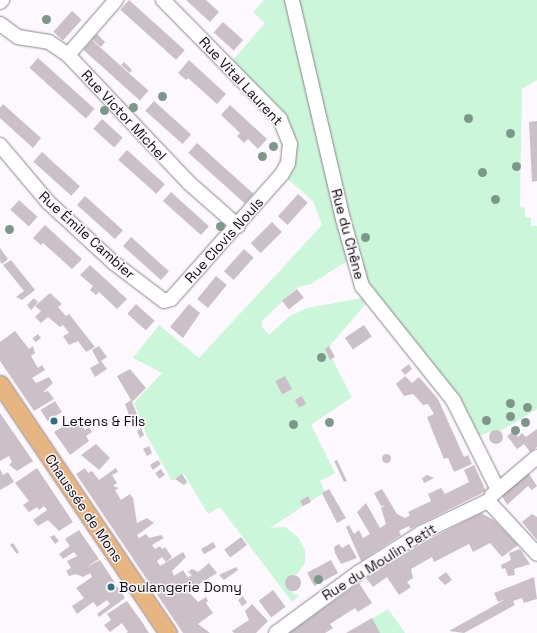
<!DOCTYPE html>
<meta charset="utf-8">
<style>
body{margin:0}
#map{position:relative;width:537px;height:633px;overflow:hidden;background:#fdf8fe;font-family:"Space Grotesk",sans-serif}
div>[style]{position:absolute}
.green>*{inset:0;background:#ccf6da}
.building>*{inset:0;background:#cbc0c8;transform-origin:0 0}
.round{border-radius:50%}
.roads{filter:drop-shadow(0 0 1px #8b838c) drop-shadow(0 0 1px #8b838c)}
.minor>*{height:14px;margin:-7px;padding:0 7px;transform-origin:7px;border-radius:7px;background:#fff}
.major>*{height:17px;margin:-8.5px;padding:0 8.5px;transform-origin:8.5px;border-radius:8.5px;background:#e6b582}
.trees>*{width:9px;height:9px;margin:-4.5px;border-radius:50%;background:#7d988b}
.dots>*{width:11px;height:11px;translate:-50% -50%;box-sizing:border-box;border:2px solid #fdf8fe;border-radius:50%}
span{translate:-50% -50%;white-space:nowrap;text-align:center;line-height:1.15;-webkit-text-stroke:3px #fdf8fe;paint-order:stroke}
.street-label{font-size:14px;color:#0f0c0f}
.poi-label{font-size:14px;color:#0f0c0f}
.left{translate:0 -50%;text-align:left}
</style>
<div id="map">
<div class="green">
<i style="clip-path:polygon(evenodd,264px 0,537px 0,537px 80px,522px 89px,520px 207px,525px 208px,525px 217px,531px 218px,531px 226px,537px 226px,537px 409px,492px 436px,490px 432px,473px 438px,370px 299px,327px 349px,352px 397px,311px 425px,335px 473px,320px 481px,325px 492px,270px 528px,285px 527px,298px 537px,305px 550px,305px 563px,298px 573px,286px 580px,293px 593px,299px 596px,292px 602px,220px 507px,208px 514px,184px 474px,172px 481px,147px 436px,134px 403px,162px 373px,133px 358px,159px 325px,199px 358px,322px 225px,313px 201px,282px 174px,288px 137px,228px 66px,265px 23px,253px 12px,264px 0,352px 258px,362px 286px,362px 298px,307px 308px,290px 316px,269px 335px,262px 327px,262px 321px,284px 300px,298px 287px,311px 284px,352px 258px)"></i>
<i style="clip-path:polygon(388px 609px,405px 633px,350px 633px,349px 632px)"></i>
</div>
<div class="building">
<i style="left:129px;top:0;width:75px;height:13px;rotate:42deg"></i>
<i style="clip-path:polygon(186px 0,206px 0,219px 12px,210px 22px)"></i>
<i style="left:72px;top:11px;width:13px;height:28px;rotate:42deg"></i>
<i style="left:223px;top:22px;width:27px;height:14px;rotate:42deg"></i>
<i style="clip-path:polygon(97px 34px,105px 42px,101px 47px,92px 39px)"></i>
<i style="left:92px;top:40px;width:76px;height:13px;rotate:42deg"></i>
<i style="left:38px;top:58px;width:76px;height:13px;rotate:42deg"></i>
<i style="clip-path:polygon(189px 60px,226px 94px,217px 104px,188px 78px,186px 80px,178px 73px)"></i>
<i style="clip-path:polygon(124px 62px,132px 70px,130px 73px,121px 65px)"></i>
<i style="left:154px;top:101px;width:50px;height:13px;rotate:42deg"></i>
<i style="clip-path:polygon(3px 104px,41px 138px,33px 148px,0 118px,0 108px)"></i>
<i style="clip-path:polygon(230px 105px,267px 139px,258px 149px,248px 139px,244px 143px,237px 136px,240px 133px,221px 115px)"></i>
<i style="left:102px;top:119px;width:28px;height:13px;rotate:42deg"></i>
<i style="clip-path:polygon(537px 121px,537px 181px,532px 182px,529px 122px)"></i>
<i style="left:197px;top:143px;width:76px;height:13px;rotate:42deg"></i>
<i style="left:127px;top:150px;width:51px;height:13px;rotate:42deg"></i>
<i style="left:42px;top:152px;width:51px;height:13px;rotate:42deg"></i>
<i style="left:171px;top:192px;width:51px;height:12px;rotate:42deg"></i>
<i style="left:298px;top:194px;width:13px;height:30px;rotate:42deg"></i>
<i style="left:85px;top:196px;width:51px;height:12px;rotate:42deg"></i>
<i style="left:19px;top:200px;width:25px;height:13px;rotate:42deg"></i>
<i style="left:272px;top:222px;width:14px;height:30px;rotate:45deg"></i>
<i style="clip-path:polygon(45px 225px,82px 259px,72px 269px,43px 243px,41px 245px,33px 238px)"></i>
<i style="left:131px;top:237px;width:51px;height:12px;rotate:42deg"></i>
<i style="clip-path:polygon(0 248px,8px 259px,2px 264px,0 261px)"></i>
<i style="left:244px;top:249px;width:13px;height:30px;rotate:42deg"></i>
<i style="clip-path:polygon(11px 260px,35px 290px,22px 300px,16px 297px,24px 291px,3px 265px)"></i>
<i style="clip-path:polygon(90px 265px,127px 299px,117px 309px,99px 292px,96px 295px,90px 290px,93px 286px,80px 275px)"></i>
<i style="left:216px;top:276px;width:14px;height:30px;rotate:39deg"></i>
<i style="left:297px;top:289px;width:11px;height:19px;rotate:52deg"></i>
<i style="clip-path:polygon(50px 293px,62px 304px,58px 307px,66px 316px,69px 314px,95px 347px,86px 352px,78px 341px,69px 345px,63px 336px,69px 333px,63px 325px,60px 327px,48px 317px,41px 323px,35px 317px,41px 311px,35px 306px)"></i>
<i style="clip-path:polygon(34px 298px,38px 302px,31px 310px,27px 305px)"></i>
<i style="left:136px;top:304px;width:25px;height:13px;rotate:42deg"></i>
<i style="clip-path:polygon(189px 304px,200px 313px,183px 338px,170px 327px)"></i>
<i style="left:364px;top:325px;width:14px;height:23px;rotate:56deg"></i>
<i style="clip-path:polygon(15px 331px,29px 349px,33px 346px,35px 353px,31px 356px,38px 368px,42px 365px,45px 370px,32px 378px,36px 383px,49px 377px,53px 383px,43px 392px,48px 391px,54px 399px,34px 411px,0 361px,0 342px)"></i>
<i style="left:38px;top:334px;width:5px;height:7px;rotate:53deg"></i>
<i style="clip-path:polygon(99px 346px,107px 357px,101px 361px,107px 369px,95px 377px,90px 368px,99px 363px,92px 350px)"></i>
<i style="clip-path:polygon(329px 346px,335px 357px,330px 360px,325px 349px)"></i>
<i style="clip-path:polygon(409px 364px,412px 369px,405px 375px,401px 370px)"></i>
<i style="clip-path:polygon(130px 369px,146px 388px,132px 402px,137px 414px,130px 418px,125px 404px,131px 400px,117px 376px)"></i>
<i style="left:285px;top:376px;width:15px;height:11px;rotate:62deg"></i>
<i style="clip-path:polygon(405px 376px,412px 383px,419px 377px,438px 399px,464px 457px,468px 455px,472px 464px,454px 472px,448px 458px,444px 459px,432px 430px,427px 417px,434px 414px,428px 404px,423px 405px,413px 394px,404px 396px,396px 384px)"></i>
<i style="left:302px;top:396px;width:9px;height:8px;rotate:63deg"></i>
<i style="left:55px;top:401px;width:13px;height:17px;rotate:58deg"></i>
<i style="clip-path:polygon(0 413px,33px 461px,17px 471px,9px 465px,12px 462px,9px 456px,0 461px)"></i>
<i style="clip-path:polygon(77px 418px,85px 430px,89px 427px,92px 432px,86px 436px,89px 441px,70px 455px,54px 432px)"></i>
<i style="clip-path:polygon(141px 428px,144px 435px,140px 438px,137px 431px)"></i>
<i style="clip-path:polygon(537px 429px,537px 447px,530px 452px,524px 444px,517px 449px,507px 436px,514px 431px,518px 437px,522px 433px,526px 437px)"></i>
<i class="round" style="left:489px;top:430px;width:14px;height:14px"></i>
<i style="clip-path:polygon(96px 444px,110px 458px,99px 470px,81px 455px)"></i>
<i style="clip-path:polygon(149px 446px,152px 453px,147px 456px,143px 449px)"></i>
<i class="round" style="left:381.5px;top:453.5px;width:9px;height:9px"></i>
<i style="clip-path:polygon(158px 460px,161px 464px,153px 470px,150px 465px)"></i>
<i style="left:337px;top:460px;width:23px;height:3px;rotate:65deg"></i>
<i style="clip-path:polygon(474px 465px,486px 491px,410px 529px,409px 526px,399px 531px,401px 535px,361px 561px,346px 527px,349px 525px,354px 534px,359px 530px,363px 538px,370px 534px,357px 512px,366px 503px,380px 528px,386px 524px,381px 508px,385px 505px,381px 506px,374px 493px,382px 489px,397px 514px,405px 518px,410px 515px,408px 512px,431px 501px,428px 494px,441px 488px,445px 494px,469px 482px,464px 470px)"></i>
<i style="clip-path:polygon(37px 468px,73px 522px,59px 531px,48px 520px,38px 526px,33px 520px,47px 510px,44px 506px,39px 510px,37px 507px,29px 512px,23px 505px,29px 501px,15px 483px)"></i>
<i style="clip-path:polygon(85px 468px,88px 473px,92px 471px,99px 480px,116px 468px,118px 472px,112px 475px,117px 483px,113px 486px,119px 488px,115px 490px,121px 500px,130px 494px,133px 498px,137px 523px,147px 518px,154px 523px,137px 535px,139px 538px,146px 534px,149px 538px,161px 535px,164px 538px,152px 545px,155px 549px,160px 546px,162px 549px,165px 547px,172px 557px,166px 562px,162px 557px,157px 561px,160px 566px,183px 552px,186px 557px,172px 571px,174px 576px,183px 570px,188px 578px,192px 575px,188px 572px,192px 569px,198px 572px,209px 563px,217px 573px,188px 591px,198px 602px,206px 597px,208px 601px,206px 603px,213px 613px,198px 624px,210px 633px,183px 633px,76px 474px)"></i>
<i style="clip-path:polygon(0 469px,3px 475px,8px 472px,14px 482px,0 490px)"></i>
<i style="left:161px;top:469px;width:7px;height:7px;rotate:56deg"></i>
<i style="clip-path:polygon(527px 471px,537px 486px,532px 490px,528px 486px,507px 505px,501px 494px)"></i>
<i style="clip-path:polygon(182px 474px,187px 482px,184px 485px,175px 479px)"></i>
<i style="clip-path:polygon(427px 475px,434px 478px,424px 483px,422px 478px)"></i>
<i style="clip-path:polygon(329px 489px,346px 518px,337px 523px,322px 493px)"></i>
<i style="clip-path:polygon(308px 496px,311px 502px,303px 506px,300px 501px)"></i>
<i style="clip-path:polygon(481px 513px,494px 520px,518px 545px,502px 557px,490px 543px,473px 552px,469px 544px,434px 562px,432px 557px,411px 569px,413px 578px,407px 582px,411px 587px,399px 595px,387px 577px,373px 587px,366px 578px,424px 542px)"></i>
<i style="clip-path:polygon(532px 514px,537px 517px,537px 540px,522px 522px)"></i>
<i style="clip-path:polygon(79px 530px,99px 559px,85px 568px,100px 560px,125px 598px,99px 617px,97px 614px,110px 604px,107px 600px,97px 607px,93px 602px,77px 614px,72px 606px,84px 598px,76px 588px,92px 577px,90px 573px,83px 577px,76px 574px,69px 576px,66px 571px,71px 568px,67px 561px,77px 556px,74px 552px,63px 559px,59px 554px,70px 546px,65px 539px)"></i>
<i style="clip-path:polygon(54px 535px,59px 541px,55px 544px,50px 537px)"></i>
<i style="left:241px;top:537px;width:10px;height:21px;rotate:53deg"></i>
<i style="left:213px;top:542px;width:6px;height:14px;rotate:59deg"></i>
<i style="clip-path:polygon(13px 543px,19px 552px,17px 554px,10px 545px)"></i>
<i style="clip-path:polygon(339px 544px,342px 548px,349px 544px,357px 558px,341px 564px,335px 553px,334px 547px)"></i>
<i style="clip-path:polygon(520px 549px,530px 564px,514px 569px,515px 575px,508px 576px,505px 568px,502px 569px,501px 565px,511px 560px,509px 553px)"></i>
<i style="left:331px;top:560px;width:15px;height:27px;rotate:62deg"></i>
<i style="clip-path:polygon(236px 567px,238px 570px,224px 580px,219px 575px)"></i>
<i style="clip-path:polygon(446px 572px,452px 580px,445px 585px,438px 578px)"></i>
<i class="round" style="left:285px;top:575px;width:16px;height:16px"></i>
<i style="clip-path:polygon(534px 577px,537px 599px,524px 603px,522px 598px,513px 601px,515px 605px,464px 633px,449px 631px,506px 599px,498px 602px,494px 593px)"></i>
<i style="clip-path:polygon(359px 583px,372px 603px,358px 612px,355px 608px,330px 624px,333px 628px,325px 633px,289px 633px)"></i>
<i style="left:273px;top:590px;width:21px;height:18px;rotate:53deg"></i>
<i style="clip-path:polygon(243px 596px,247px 603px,242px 606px,238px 600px)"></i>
<i style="clip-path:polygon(127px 601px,142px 622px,149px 633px,126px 633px,128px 632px,122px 623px,110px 632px,104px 625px,111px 620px,107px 614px)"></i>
<i style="clip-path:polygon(252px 604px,268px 621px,256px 633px,234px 633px,232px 631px,249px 620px,245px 611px)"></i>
<i style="clip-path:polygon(372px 618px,380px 633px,346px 633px)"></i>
</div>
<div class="roads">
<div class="minor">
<i style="left:292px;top:0;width:225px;rotate:76.9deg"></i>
<i style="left:343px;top:219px;width:70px;rotate:74.2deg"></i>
<i style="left:362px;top:286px;width:146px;rotate:51.4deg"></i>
<i style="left:453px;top:400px;width:98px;rotate:63.4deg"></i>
<i style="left:0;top:2px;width:3px;rotate:-45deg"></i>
<i style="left:0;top:24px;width:22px;rotate:36deg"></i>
<i style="left:18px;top:37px;width:31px;rotate:9deg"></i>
<i style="left:49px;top:42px;width:23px;rotate:34deg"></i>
<i style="left:68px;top:55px;width:176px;rotate:46.6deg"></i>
<i style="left:189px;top:183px;width:65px;rotate:41.3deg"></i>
<i style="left:68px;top:55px;width:73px;rotate:-48.9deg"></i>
<i style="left:0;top:145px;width:75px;rotate:49.9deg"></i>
<i style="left:48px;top:202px;width:90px;rotate:42.7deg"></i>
<i style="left:114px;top:263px;width:63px;rotate:37.2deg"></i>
<i style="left:164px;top:301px;width:7px;rotate:-16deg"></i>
<i style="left:171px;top:299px;width:167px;rotate:-48.4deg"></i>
<i style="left:282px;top:174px;width:13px;rotate:-61deg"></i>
<i style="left:288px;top:163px;width:19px;rotate:-84deg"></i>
<i style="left:290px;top:144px;width:27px;rotate:-112deg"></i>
<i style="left:280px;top:119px;width:167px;rotate:-134.5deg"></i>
<i style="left:492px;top:495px;width:59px;rotate:-40.2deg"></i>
<i style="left:488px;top:501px;width:72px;rotate:47.2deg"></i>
<i style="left:276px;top:633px;width:102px;rotate:-36.2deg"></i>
<i style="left:358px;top:573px;width:75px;rotate:-32.4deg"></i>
<i style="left:421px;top:533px;width:74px;rotate:-25.5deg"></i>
</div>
<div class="major">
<i style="left:0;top:384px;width:300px;rotate:56deg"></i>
</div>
</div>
<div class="trees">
<i style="left:46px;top:19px"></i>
<i style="left:162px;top:96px"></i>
<i style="left:133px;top:107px"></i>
<i style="left:104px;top:110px"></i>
<i style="left:468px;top:118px"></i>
<i style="left:510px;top:133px"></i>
<i style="left:273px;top:146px"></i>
<i style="left:262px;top:156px"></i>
<i style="left:516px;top:166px"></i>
<i style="left:482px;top:172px"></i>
<i style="left:495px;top:199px"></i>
<i style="left:220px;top:226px"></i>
<i style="left:9px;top:229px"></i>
<i style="left:365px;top:237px"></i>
<i style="left:321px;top:357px"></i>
<i style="left:510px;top:403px"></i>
<i style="left:527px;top:407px"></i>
<i style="left:510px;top:416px"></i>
<i style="left:486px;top:420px"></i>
<i style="left:329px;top:422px"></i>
<i style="left:525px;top:422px"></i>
<i style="left:293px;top:424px"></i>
<i style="left:515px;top:430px"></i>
<i style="left:318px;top:579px"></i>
</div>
<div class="dots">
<i style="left:54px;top:421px;background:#2e7182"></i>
<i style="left:111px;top:587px;background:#2e7182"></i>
</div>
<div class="street-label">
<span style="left:241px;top:81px;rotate:47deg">Rue Vital Laurent</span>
<span style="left:124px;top:115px;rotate:47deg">Rue Victor Michel</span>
<span style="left:348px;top:234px;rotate:75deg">Rue du Chêne</span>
<span style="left:87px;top:235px;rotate:42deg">Rue Émile Cambier</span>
<span style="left:224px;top:240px;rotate:-48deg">Rue Clovis Nouls</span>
<span style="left:84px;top:508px;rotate:56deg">Chaussée de Mons</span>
<span style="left:379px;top:562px;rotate:-32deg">Rue du Moulin Petit</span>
</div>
<div class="poi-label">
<span class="left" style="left:62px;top:421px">Letens &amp; Fils</span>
<span class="left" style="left:119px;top:587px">Boulangerie Domy</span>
</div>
</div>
